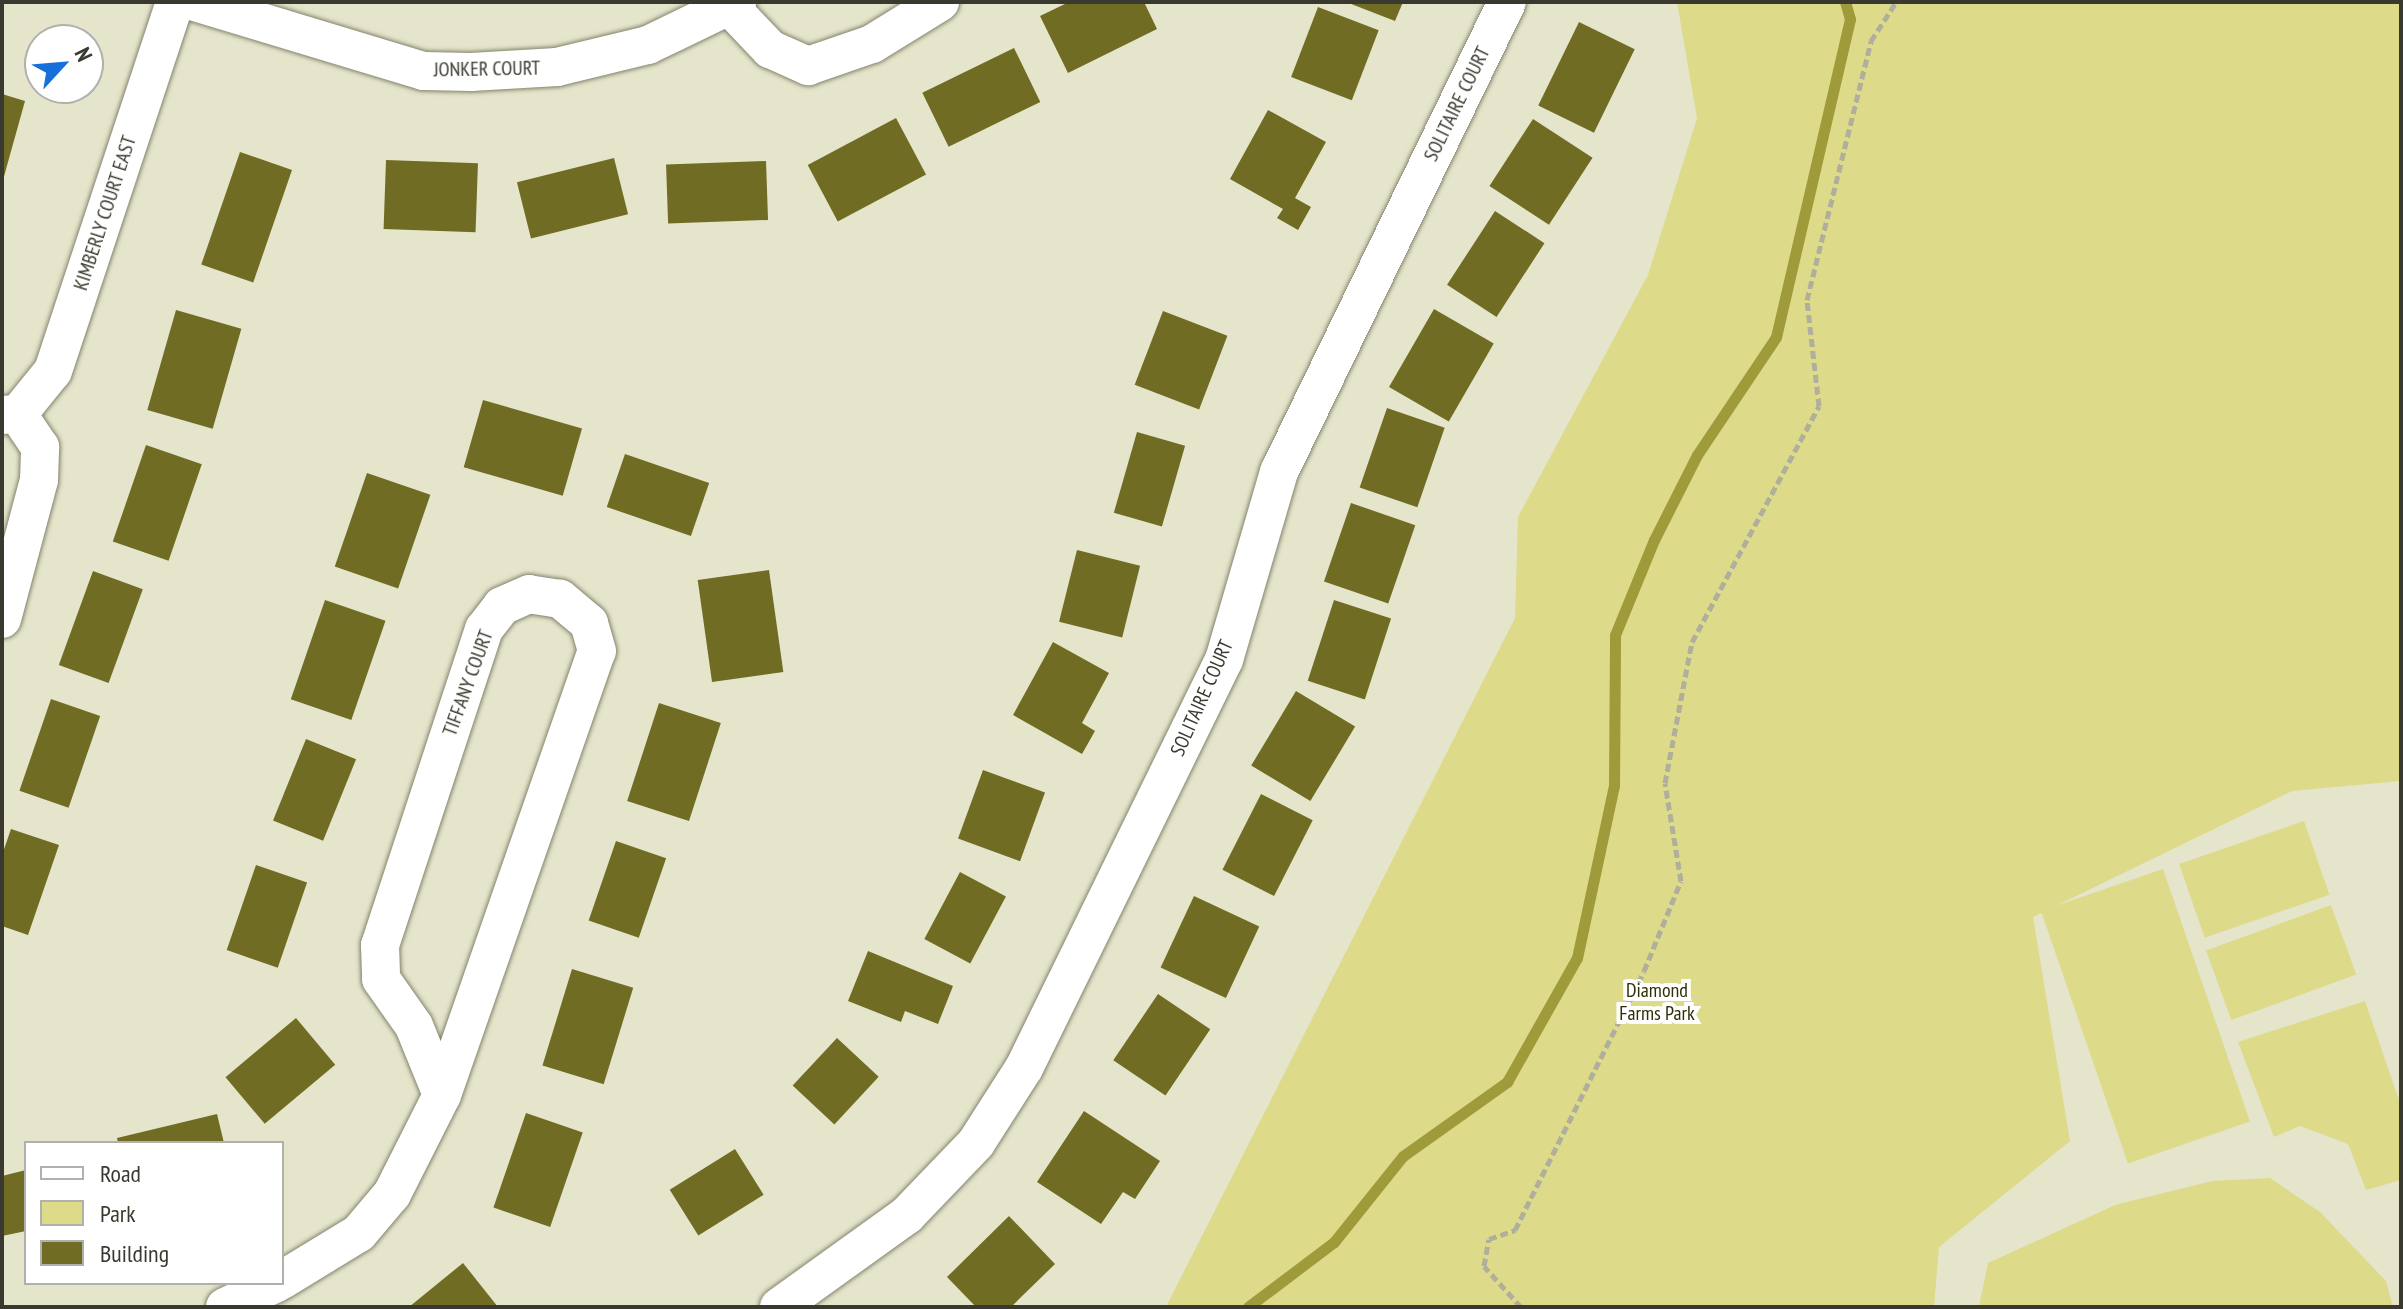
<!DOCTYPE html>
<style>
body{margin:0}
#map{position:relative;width:2403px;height:1309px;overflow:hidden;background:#e5e5cc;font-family:"PT Sans Narrow",sans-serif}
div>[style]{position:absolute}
.green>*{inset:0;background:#ddda8a;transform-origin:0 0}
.stream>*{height:11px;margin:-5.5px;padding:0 5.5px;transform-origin:5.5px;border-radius:5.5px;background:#9f9a3a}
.building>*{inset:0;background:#706c23;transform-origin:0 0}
.path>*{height:5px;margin-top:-2.5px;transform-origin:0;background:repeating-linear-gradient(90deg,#afaf9b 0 8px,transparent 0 12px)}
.roads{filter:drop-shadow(0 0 2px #84846d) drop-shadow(0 0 2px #84846d)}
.minor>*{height:38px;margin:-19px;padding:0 19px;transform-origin:19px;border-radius:19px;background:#fff}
span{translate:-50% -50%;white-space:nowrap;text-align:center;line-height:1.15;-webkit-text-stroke:8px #fff;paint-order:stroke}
.street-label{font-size:20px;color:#39392f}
.park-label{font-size:20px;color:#312f05}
.frame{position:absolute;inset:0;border:4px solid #39392f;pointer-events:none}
.legend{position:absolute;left:24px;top:1141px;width:260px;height:144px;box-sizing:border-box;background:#fff;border:2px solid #b0b0ac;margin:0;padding:10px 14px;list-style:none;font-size:24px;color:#39392f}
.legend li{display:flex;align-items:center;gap:16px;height:40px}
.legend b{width:40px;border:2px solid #b0b0ac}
.north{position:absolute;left:24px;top:24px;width:80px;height:80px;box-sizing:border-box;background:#fff;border:2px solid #b0b0ac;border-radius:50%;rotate:64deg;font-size:22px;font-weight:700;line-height:32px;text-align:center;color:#39392f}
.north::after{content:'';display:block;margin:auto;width:28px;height:36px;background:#1770da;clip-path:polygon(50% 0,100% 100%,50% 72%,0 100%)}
</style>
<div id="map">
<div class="green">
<i style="clip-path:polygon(1677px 2px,2401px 2px,2401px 781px,2292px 791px,2033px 917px,2070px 1141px,1939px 1247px,1934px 1307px,1166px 1307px,1515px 618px,1518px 517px,1648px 275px,1697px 118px)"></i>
<i style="left:2304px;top:821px;width:78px;height:132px;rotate:71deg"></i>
<i style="left:2163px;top:869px;width:267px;height:129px;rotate:71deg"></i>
<i style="left:2331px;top:905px;width:74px;height:133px;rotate:70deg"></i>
<i style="clip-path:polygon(2365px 1001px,2401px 1106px,2401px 1180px,2366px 1190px,2348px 1144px,2300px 1126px,2274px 1137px,2238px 1042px)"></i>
<i style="clip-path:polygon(2270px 1178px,2320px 1212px,2386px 1281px,2393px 1307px,1979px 1307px,1988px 1263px,2115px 1205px,2212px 1181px)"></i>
</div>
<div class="stream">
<i style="left:1248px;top:1307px;width:108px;rotate:-37.1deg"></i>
<i style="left:1334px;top:1242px;width:110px;rotate:-51.3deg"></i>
<i style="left:1403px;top:1156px;width:128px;rotate:-35.4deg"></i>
<i style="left:1507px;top:1082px;width:142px;rotate:-60.6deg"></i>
<i style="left:1577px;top:958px;width:176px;rotate:-77.9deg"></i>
<i style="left:1614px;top:786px;width:151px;rotate:-89.6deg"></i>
<i style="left:1615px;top:635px;width:103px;rotate:-67.7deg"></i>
<i style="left:1654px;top:540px;width:95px;rotate:-63.2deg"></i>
<i style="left:1697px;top:455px;width:142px;rotate:-56.2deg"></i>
<i style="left:1776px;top:337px;width:326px;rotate:-76.9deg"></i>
<i style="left:1850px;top:19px;width:18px;rotate:-106deg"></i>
</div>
<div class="building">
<i style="clip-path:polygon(1069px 2px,1144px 2px,1157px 29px,1068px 73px,1040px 16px)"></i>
<i style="clip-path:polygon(1346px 2px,1403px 2px,1395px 21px)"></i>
<i style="left:1318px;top:7px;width:65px;height:75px;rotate:21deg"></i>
<i style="left:1579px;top:22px;width:62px;height:93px;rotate:26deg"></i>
<i style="left:1014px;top:48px;width:60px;height:102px;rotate:64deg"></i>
<i style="clip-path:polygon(2px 94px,25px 101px,3px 180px,2px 180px)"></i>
<i style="clip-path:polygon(1268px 110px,1326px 142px,1295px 198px,1311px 207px,1298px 230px,1277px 218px,1283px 209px,1230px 179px)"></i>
<i style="left:896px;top:118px;width:64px;height:100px;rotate:62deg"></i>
<i style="left:1533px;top:119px;width:71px;height:80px;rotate:33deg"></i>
<i style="left:240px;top:152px;width:55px;height:119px;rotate:19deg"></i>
<i style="left:614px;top:158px;width:58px;height:100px;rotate:76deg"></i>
<i style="left:386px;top:160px;width:92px;height:69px;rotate:2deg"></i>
<i style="left:766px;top:161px;width:59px;height:100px;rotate:88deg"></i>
<i style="left:1495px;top:211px;width:59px;height:88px;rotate:33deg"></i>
<i style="left:1434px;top:309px;width:69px;height:90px;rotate:30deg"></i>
<i style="left:176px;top:310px;width:68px;height:104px;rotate:16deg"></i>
<i style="left:1163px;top:311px;width:69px;height:79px;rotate:21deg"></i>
<i style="left:483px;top:400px;width:103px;height:70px;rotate:16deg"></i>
<i style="left:1387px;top:408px;width:61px;height:84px;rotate:19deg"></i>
<i style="left:1137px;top:432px;width:50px;height:84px;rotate:16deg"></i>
<i style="left:146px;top:445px;width:59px;height:102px;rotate:19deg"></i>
<i style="left:625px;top:454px;width:89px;height:56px;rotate:19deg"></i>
<i style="left:367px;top:473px;width:67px;height:99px;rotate:19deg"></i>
<i style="left:1351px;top:503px;width:68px;height:83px;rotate:19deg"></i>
<i style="left:1077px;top:550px;width:65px;height:74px;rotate:14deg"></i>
<i style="left:769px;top:570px;width:103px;height:72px;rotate:82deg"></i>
<i style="left:93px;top:571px;width:53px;height:100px;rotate:20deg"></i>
<i style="left:325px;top:600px;width:64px;height:105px;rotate:19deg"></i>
<i style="left:1334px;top:600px;width:60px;height:85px;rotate:18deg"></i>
<i style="clip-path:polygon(1053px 642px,1109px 673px,1082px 723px,1095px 731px,1082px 754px,1013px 715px)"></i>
<i style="left:1296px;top:691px;width:69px;height:87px;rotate:31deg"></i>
<i style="left:51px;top:699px;width:52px;height:97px;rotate:19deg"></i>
<i style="left:659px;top:703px;width:65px;height:103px;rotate:18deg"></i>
<i style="left:306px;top:739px;width:54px;height:88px;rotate:22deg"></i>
<i style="left:983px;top:770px;width:66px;height:73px;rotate:20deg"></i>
<i style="left:1261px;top:794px;width:58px;height:85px;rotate:27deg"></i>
<i style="clip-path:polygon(11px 829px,59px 845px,28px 935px,2px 926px,2px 855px)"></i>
<i style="left:616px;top:841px;width:53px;height:84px;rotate:19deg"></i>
<i style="left:256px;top:865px;width:54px;height:90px;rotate:19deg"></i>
<i style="left:960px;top:872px;width:52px;height:76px;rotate:28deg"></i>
<i style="left:1194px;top:896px;width:72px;height:79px;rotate:25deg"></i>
<i style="clip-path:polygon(868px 951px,953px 986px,938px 1024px,905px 1011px,901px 1022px,848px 1001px)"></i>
<i style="left:572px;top:969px;width:64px;height:101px;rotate:17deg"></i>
<i style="left:1158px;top:994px;width:63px;height:80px;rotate:34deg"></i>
<i style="left:296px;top:1018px;width:61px;height:92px;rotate:50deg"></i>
<i style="left:837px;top:1038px;width:57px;height:65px;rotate:43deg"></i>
<i style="clip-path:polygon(1084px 1111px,1160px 1161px,1135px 1199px,1123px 1192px,1101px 1224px,1037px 1182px)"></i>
<i style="left:526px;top:1113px;width:60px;height:100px;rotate:19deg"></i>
<i style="clip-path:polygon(217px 1114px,224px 1143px,118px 1143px,117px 1138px)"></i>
<i style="left:735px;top:1149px;width:54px;height:77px;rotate:58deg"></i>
<i style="clip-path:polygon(26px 1170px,26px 1231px,2px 1236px,2px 1176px)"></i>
<i style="clip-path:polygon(1009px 1216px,1055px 1264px,1011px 1307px,976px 1307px,947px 1277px)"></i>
<i style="clip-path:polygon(463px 1263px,498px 1307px,409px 1307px)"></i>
</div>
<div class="path">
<i style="left:1521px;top:1307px;width:55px;rotate:-132.1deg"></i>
<i style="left:1484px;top:1266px;width:27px;rotate:-80deg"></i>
<i style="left:1489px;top:1239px;width:28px;rotate:-19deg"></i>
<i style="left:1515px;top:1230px;width:289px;rotate:-63.5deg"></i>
<i style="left:1644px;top:971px;width:97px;rotate:-67.7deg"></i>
<i style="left:1681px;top:881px;width:99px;rotate:-99.3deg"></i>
<i style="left:1665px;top:783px;width:144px;rotate:-79.2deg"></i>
<i style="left:1692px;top:642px;width:268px;rotate:-61.7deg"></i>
<i style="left:1819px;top:406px;width:107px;rotate:-96.5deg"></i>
<i style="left:1807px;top:300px;width:267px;rotate:-76.1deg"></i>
<i style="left:1871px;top:41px;width:46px;rotate:-57.3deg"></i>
</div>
<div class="roads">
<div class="minor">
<i style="left:195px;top:2px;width:239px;rotate:16.8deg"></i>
<i style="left:424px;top:71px;width:47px;rotate:1.2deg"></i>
<i style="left:471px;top:72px;width:86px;rotate:-3.3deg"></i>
<i style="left:557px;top:67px;width:94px;rotate:-13.6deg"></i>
<i style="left:648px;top:45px;width:99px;rotate:-25.8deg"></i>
<i style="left:731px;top:8px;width:57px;rotate:46.4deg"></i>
<i style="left:770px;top:49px;width:42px;rotate:24.1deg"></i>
<i style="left:808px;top:66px;width:68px;rotate:-19deg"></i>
<i style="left:872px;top:44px;width:80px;rotate:-31.7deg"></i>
<i style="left:2px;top:415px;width:16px;rotate:-4deg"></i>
<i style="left:18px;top:414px;width:55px;rotate:-50.9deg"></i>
<i style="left:53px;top:371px;width:389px;rotate:-71.7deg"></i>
<i style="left:2px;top:619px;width:144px;rotate:-75.1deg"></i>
<i style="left:39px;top:480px;width:33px;rotate:-88deg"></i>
<i style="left:40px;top:447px;width:40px;rotate:-124deg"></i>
<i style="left:282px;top:1280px;width:90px;rotate:-31.4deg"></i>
<i style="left:359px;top:1233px;width:51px;rotate:-49.8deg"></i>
<i style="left:392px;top:1194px;width:111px;rotate:-63.2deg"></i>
<i style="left:442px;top:1095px;width:470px;rotate:-70.8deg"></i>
<i style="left:597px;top:651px;width:29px;rotate:-106deg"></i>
<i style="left:589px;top:623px;width:38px;rotate:-140deg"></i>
<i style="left:560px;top:599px;width:31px;rotate:-171deg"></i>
<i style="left:529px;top:594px;width:30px;rotate:156deg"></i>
<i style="left:502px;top:606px;width:29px;rotate:128deg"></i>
<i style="left:484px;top:629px;width:333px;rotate:108.2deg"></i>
<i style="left:380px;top:945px;width:34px;rotate:88deg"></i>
<i style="left:381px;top:979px;width:57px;rotate:54.9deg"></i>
<i style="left:414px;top:1026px;width:74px;rotate:67.9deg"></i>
<i style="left:225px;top:1307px;width:57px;rotate:-24.8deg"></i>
<i style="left:779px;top:1307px;width:158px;rotate:-35.7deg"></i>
<i style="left:907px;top:1215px;width:100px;rotate:-46.2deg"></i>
<i style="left:976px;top:1143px;width:89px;rotate:-57.4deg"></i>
<i style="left:1024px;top:1068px;width:454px;rotate:-63.9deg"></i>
<i style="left:1224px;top:660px;width:196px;rotate:-73.7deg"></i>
<i style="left:1279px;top:472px;width:522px;rotate:-64.12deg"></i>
</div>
</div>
<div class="street-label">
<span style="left:487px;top:69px;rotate:-1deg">JONKER COURT</span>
<span style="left:1457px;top:104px;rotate:-64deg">SOLITAIRE COURT</span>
<span style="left:105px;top:213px;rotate:-72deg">KIMBERLY COURT EAST</span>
<span style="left:468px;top:683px;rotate:-70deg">TIFFANY COURT</span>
<span style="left:1202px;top:698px;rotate:-66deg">SOLITAIRE COURT</span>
</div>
<div class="park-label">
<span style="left:1657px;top:1002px">Diamond<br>Farms Park</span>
</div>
<div class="frame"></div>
<ul class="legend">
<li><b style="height:10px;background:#fff"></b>Road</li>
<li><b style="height:22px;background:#ddda8a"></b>Park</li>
<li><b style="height:22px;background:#706c23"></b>Building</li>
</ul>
<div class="north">N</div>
</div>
